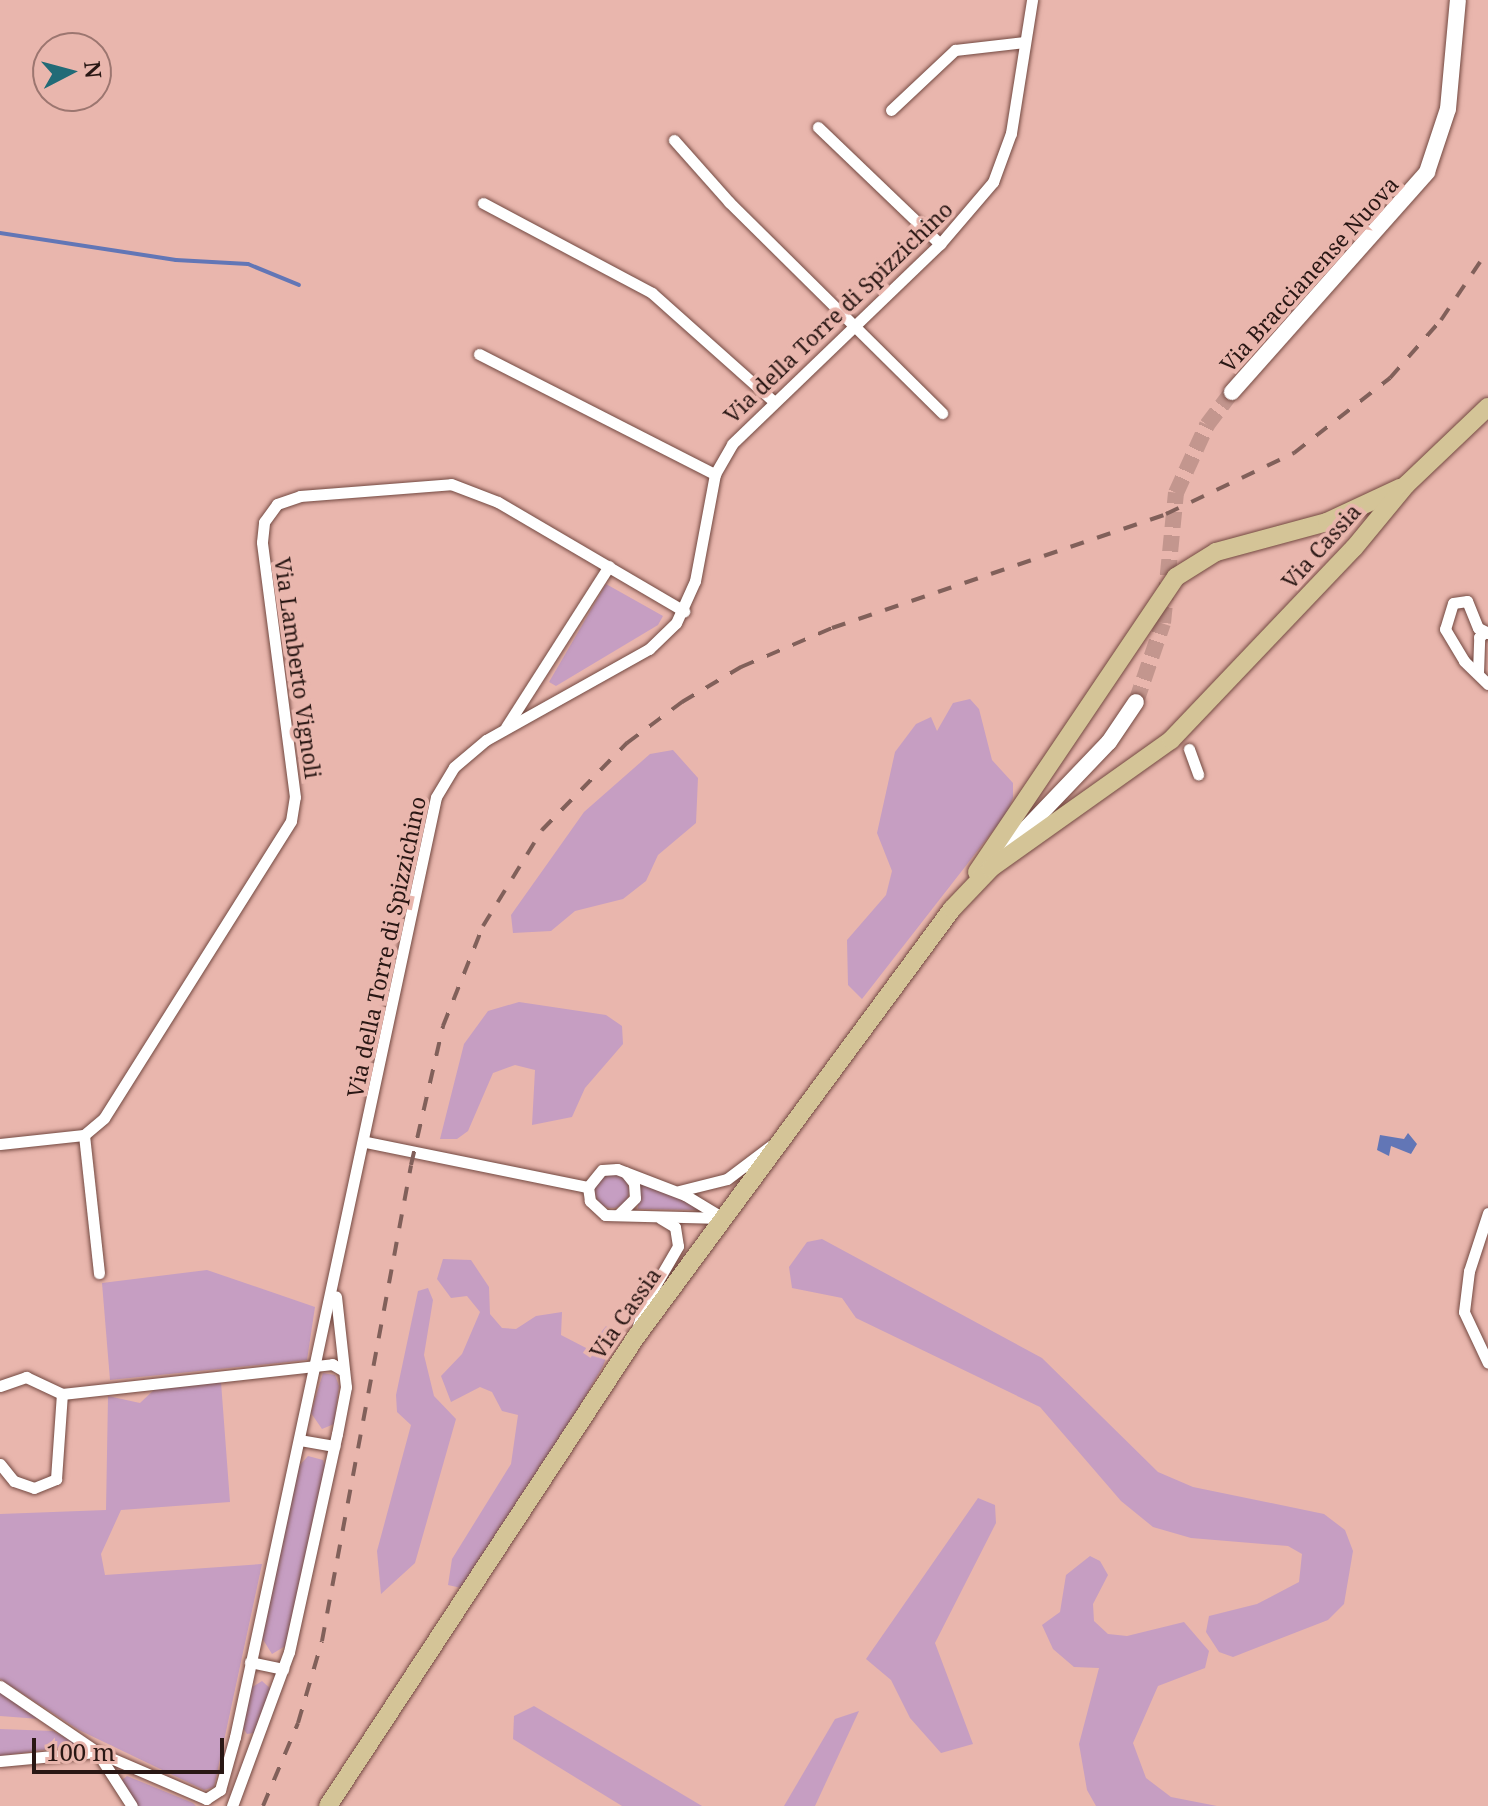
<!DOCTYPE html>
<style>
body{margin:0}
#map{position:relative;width:1488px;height:1806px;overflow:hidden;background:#e9b6ad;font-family:"Noto Serif",serif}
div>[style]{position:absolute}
.green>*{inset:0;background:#c69ec2}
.round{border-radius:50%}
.water>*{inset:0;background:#6276b6}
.stream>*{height:4px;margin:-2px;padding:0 2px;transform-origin:2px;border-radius:2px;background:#6276b6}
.secondary-tunnel>*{height:16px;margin-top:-8px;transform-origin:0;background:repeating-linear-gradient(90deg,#c3968e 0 16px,transparent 0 24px)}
.roads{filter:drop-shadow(0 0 2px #734941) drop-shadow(0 0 2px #734941)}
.minor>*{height:11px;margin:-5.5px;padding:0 5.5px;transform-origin:5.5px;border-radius:5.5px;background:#fff}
.secondary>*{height:16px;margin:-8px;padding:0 8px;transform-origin:8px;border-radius:8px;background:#fff}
.primary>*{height:18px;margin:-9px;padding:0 9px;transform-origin:9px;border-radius:9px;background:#d4c497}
.rail>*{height:4px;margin-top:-2px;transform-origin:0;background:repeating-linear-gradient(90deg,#81605a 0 14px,transparent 0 28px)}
span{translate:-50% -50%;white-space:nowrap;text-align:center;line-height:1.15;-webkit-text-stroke:8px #e9b6ad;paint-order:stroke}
.street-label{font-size:22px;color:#291714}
.north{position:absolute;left:32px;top:32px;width:80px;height:80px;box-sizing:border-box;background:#e9b6ad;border:2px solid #9c7670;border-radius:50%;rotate:84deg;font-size:22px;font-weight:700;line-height:32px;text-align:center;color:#291714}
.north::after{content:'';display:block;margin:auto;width:28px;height:36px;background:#226b77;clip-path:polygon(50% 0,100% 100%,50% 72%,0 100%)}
.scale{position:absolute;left:32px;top:1738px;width:192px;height:36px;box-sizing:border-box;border:4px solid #291714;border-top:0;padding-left:10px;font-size:24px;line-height:28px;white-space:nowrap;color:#291714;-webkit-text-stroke:6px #e9b6ad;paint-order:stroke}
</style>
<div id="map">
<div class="green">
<i style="clip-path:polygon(606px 584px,663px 616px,658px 625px,556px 686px,549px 682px)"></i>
<i style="clip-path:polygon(970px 699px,979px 709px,992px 760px,1013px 783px,1013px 798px,1007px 813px,862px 999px,848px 985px,847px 940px,886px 895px,892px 871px,877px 833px,895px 752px,916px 724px,931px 717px,937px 731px,953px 703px)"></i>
<i style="clip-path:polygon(673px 750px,698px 778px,696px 823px,658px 855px,646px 881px,623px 899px,575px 911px,551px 931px,513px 933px,511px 915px,584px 812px,650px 754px)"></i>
<i style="clip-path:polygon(519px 1002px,606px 1015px,622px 1026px,623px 1044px,585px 1088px,572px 1117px,532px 1125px,535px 1070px,515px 1065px,493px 1073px,468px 1131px,457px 1139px,440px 1139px,464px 1044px,488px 1011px)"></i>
<i class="round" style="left:595px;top:1174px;width:34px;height:34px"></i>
<i style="clip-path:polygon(638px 1183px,699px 1206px,701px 1210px,638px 1209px)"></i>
<i style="clip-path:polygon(822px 1239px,1042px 1358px,1158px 1472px,1193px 1487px,1324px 1514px,1345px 1530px,1353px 1551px,1344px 1604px,1328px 1620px,1233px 1657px,1219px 1652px,1206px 1632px,1209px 1616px,1257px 1604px,1299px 1582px,1302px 1554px,1288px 1546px,1191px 1538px,1153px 1527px,1121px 1501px,1040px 1407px,856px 1318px,842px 1298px,792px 1288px,789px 1267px,807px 1242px)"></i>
<i style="clip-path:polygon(443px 1259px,471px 1260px,489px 1287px,490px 1314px,502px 1328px,516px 1329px,536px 1316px,562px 1312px,561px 1335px,588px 1349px,606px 1326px,616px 1332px,603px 1366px,529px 1493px,461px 1588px,448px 1585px,452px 1559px,511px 1464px,518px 1415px,502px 1411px,492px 1392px,480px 1387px,451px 1402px,441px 1376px,462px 1354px,480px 1312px,467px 1296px,451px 1298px,437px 1279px)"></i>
<i style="clip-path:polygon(207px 1270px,315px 1307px,307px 1360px,110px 1380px,102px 1283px)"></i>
<i style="clip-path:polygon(428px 1288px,433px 1300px,424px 1355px,434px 1396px,456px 1419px,415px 1563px,381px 1594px,377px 1551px,411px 1425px,397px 1412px,396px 1395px,418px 1291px)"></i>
<i style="clip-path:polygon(323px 1373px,335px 1375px,339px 1386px,334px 1424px,322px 1429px,311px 1413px)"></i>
<i style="clip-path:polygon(221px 1382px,230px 1502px,121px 1510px,101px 1554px,105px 1575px,262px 1564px,214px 1787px,204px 1790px,79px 1730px,0 1679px,0 1514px,106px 1510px,108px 1396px,140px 1403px,157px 1387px)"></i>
<i style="clip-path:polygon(308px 1456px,323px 1460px,326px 1469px,287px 1645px,272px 1654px,262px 1638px,299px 1466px)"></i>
<i style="clip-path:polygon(978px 1498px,995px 1505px,996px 1523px,935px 1643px,973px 1744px,941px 1753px,910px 1718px,891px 1680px,866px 1659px)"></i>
<i style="clip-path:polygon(1090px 1556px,1100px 1561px,1108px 1575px,1093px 1604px,1094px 1621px,1108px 1634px,1127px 1636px,1184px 1622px,1209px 1651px,1205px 1668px,1158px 1686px,1133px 1743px,1146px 1778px,1171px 1797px,1217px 1806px,1096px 1806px,1087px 1790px,1079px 1744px,1099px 1668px,1074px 1667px,1053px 1649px,1042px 1625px,1060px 1612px,1066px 1575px)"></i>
<i style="clip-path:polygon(262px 1681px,271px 1689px,254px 1733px,247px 1734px,243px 1728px,251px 1688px)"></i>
<i style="clip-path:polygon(0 1691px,40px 1719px,0 1716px)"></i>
<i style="clip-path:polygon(534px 1706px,702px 1806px,622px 1806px,513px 1739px,514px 1716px)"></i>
<i style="clip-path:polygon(859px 1711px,815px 1806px,784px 1806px,835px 1719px)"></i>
<i style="clip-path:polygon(0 1729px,53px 1731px,79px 1745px,0 1756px)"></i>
<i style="clip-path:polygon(127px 1776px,193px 1803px,196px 1806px,138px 1806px,121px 1781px)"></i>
</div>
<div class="water">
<i style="clip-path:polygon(1408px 1133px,1417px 1144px,1411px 1154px,1391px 1146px,1389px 1156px,1377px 1150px,1380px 1135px,1404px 1139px)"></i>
</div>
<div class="stream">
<i style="left:0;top:233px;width:178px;rotate:8.7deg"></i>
<i style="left:176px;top:260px;width:72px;rotate:3.2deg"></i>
<i style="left:248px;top:264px;width:55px;rotate:22.4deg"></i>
</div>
<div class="secondary-tunnel">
<i style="left:1136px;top:702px;width:83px;rotate:-71.1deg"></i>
<i style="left:1163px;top:623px;width:131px;rotate:-84.3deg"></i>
<i style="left:1176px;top:493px;width:75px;rotate:-65.5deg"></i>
<i style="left:1207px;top:425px;width:41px;rotate:-52.9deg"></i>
</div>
<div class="roads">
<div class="minor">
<i style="left:891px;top:110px;width:88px;rotate:-43.2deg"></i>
<i style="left:955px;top:50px;width:70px;rotate:-6.5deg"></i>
<i style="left:818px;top:127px;width:169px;rotate:43.8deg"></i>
<i style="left:674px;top:140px;width:83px;rotate:48.4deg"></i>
<i style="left:729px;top:202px;width:300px;rotate:44.7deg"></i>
<i style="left:483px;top:203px;width:191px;rotate:28deg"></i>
<i style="left:652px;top:293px;width:161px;rotate:41.7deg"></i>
<i style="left:479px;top:354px;width:265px;rotate:27deg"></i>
<i style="left:1488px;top:633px;width:11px;rotate:-153deg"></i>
<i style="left:1478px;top:628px;width:29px;rotate:-112deg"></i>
<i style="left:1467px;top:601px;width:14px;rotate:172deg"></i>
<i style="left:1453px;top:603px;width:27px;rotate:107deg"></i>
<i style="left:1445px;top:629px;width:37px;rotate:59deg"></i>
<i style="left:1464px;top:661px;width:33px;rotate:44deg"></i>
<i style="left:1478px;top:673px;width:36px;rotate:-88deg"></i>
<i style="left:1479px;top:637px;width:6px;rotate:-39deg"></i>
<i style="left:506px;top:727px;width:191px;rotate:-57.4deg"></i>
<i style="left:1189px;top:749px;width:27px;rotate:70deg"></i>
<i style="left:84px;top:1135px;width:139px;rotate:83.8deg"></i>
<i style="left:366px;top:1142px;width:227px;rotate:11.5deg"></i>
<i style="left:0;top:1144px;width:84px;rotate:-6.1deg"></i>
<i style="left:84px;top:1135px;width:26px;rotate:-40deg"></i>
<i style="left:104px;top:1118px;width:351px;rotate:-57.8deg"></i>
<i style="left:291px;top:821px;width:24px;rotate:-81deg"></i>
<i style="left:295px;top:797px;width:257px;rotate:-97.4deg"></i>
<i style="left:262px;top:542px;width:20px;rotate:-84deg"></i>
<i style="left:264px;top:522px;width:22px;rotate:-54deg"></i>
<i style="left:277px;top:504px;width:24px;rotate:-19deg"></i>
<i style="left:300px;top:496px;width:151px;rotate:-4.5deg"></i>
<i style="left:451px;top:484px;width:50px;rotate:21deg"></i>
<i style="left:498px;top:502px;width:216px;rotate:30.4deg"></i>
<i style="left:617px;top:1169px;width:73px;rotate:20.9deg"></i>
<i style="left:685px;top:1195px;width:44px;rotate:31.2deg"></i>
<i style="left:723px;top:1218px;width:118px;rotate:-178.5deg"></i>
<i style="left:605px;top:1215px;width:21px;rotate:-137deg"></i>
<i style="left:590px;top:1201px;width:14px;rotate:-98deg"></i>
<i style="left:588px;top:1187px;width:22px;rotate:-51deg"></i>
<i style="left:602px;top:1170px;width:15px;rotate:-4deg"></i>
<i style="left:679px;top:1191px;width:49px;rotate:-14deg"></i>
<i style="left:727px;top:1179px;width:56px;rotate:-37.1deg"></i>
<i style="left:1488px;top:1213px;width:61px;rotate:108.1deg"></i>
<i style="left:1469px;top:1271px;width:41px;rotate:97deg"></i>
<i style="left:1464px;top:1312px;width:56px;rotate:64.8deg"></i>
<i style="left:618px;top:1215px;width:24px;rotate:-45deg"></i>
<i style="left:635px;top:1198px;width:15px;rotate:-94deg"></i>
<i style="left:634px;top:1183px;width:14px;rotate:-129deg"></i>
<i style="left:637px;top:1329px;width:27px;rotate:-73deg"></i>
<i style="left:645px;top:1303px;width:66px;rotate:-59.9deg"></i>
<i style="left:678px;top:1246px;width:19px;rotate:-99deg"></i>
<i style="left:675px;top:1227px;width:17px;rotate:-149deg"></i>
<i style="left:0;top:1386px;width:28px;rotate:-19deg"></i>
<i style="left:26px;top:1377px;width:40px;rotate:25deg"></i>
<i style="left:62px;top:1394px;width:272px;rotate:-6.3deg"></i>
<i style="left:332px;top:1364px;width:14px;rotate:30deg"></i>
<i style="left:300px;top:1440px;width:35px;rotate:10deg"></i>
<i style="left:0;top:1464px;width:22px;rotate:51deg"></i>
<i style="left:14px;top:1481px;width:21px;rotate:19deg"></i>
<i style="left:34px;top:1488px;width:24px;rotate:-22deg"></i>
<i style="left:56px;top:1479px;width:85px;rotate:-86deg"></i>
<i style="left:250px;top:1662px;width:34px;rotate:12deg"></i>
<i style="left:0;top:1686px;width:117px;rotate:34.2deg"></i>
<i style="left:97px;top:1752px;width:119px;rotate:23.3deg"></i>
<i style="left:97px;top:1752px;width:64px;rotate:57.1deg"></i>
<i style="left:0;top:1761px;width:96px;rotate:-5.4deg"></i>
<i style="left:206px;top:1799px;width:17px;rotate:-33deg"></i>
<i style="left:220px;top:1790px;width:55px;rotate:-74.2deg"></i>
<i style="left:235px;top:1737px;width:961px;rotate:-77.93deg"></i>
<i style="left:436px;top:797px;width:35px;rotate:-59deg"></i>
<i style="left:454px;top:767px;width:42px;rotate:-40.2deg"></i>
<i style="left:486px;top:740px;width:187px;rotate:-29.2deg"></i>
<i style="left:649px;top:649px;width:37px;rotate:-44deg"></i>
<i style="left:676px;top:623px;width:46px;rotate:-65.7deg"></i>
<i style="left:695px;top:581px;width:109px;rotate:-79.4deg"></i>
<i style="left:715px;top:474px;width:34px;rotate:-60deg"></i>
<i style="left:732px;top:444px;width:289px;rotate:-43.9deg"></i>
<i style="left:940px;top:244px;width:82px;rotate:-49.5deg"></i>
<i style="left:993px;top:182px;width:52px;rotate:-69.8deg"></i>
<i style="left:1011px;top:133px;width:135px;rotate:-81deg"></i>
<i style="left:232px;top:1806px;width:164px;rotate:-69.7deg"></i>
<i style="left:289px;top:1652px;width:223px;rotate:-77.6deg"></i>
<i style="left:337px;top:1434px;width:48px;rotate:-79.2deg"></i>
<i style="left:346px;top:1387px;width:91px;rotate:-96.3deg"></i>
</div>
<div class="secondary">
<i style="left:1232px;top:392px;width:294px;rotate:-48.4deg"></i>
<i style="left:1427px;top:172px;width:66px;rotate:-71.6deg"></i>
<i style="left:1448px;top:109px;width:109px;rotate:-84.8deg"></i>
<i style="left:999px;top:857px;width:159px;rotate:-46.3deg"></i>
<i style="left:1109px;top:742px;width:48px;rotate:-56deg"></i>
</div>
<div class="primary">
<i style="left:977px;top:872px;width:356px;rotate:-56deg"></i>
<i style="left:1176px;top:577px;width:47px;rotate:-32deg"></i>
<i style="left:1216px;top:552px;width:115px;rotate:-15.1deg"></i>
<i style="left:1327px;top:522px;width:81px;rotate:-25deg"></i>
<i style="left:328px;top:1806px;width:561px;rotate:-56.71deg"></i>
<i style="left:636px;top:1337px;width:532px;rotate:-53.56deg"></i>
<i style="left:952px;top:909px;width:57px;rotate:-46.4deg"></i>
<i style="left:991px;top:868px;width:221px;rotate:-35.4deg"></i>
<i style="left:1171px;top:740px;width:265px;rotate:-46.4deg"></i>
<i style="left:1354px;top:548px;width:82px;rotate:-50.5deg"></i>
<i style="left:1406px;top:485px;width:113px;rotate:-43.6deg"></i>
</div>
</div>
<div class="rail">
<i style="left:263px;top:1806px;width:90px;rotate:-67.1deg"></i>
<i style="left:298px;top:1723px;width:85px;rotate:-73.7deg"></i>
<i style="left:322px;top:1641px;width:484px;rotate:-79.4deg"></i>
<i style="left:411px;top:1165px;width:143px;rotate:-77deg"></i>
<i style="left:443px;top:1026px;width:108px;rotate:-68.2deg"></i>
<i style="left:483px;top:926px;width:113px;rotate:-58.4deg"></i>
<i style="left:542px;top:830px;width:122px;rotate:-45.7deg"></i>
<i style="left:627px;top:743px;width:69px;rotate:-36.7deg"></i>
<i style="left:682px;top:702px;width:69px;rotate:-30.7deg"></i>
<i style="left:741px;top:667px;width:99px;rotate:-23.2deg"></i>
<i style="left:832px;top:628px;width:353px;rotate:-18.8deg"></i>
<i style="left:1166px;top:514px;width:142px;rotate:-25.5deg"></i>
<i style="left:1294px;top:453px;width:122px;rotate:-38deg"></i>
<i style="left:1390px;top:378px;width:77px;rotate:-48.7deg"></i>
<i style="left:1441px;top:320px;width:84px;rotate:-56.1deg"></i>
</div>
<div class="street-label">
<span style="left:1309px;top:274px;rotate:-48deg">Via Braccianense Nuova</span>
<span style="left:838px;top:312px;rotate:-44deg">Via della Torre di Spizzichino</span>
<span style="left:1321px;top:546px;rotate:-48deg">Via Cassia</span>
<span style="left:298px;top:668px;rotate:82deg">Via Lamberto Vignoli</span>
<span style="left:386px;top:947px;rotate:-78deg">Via della Torre di Spizzichino</span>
<span style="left:625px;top:1313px;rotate:-55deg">Via Cassia</span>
</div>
<div class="north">N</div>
<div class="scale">100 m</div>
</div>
